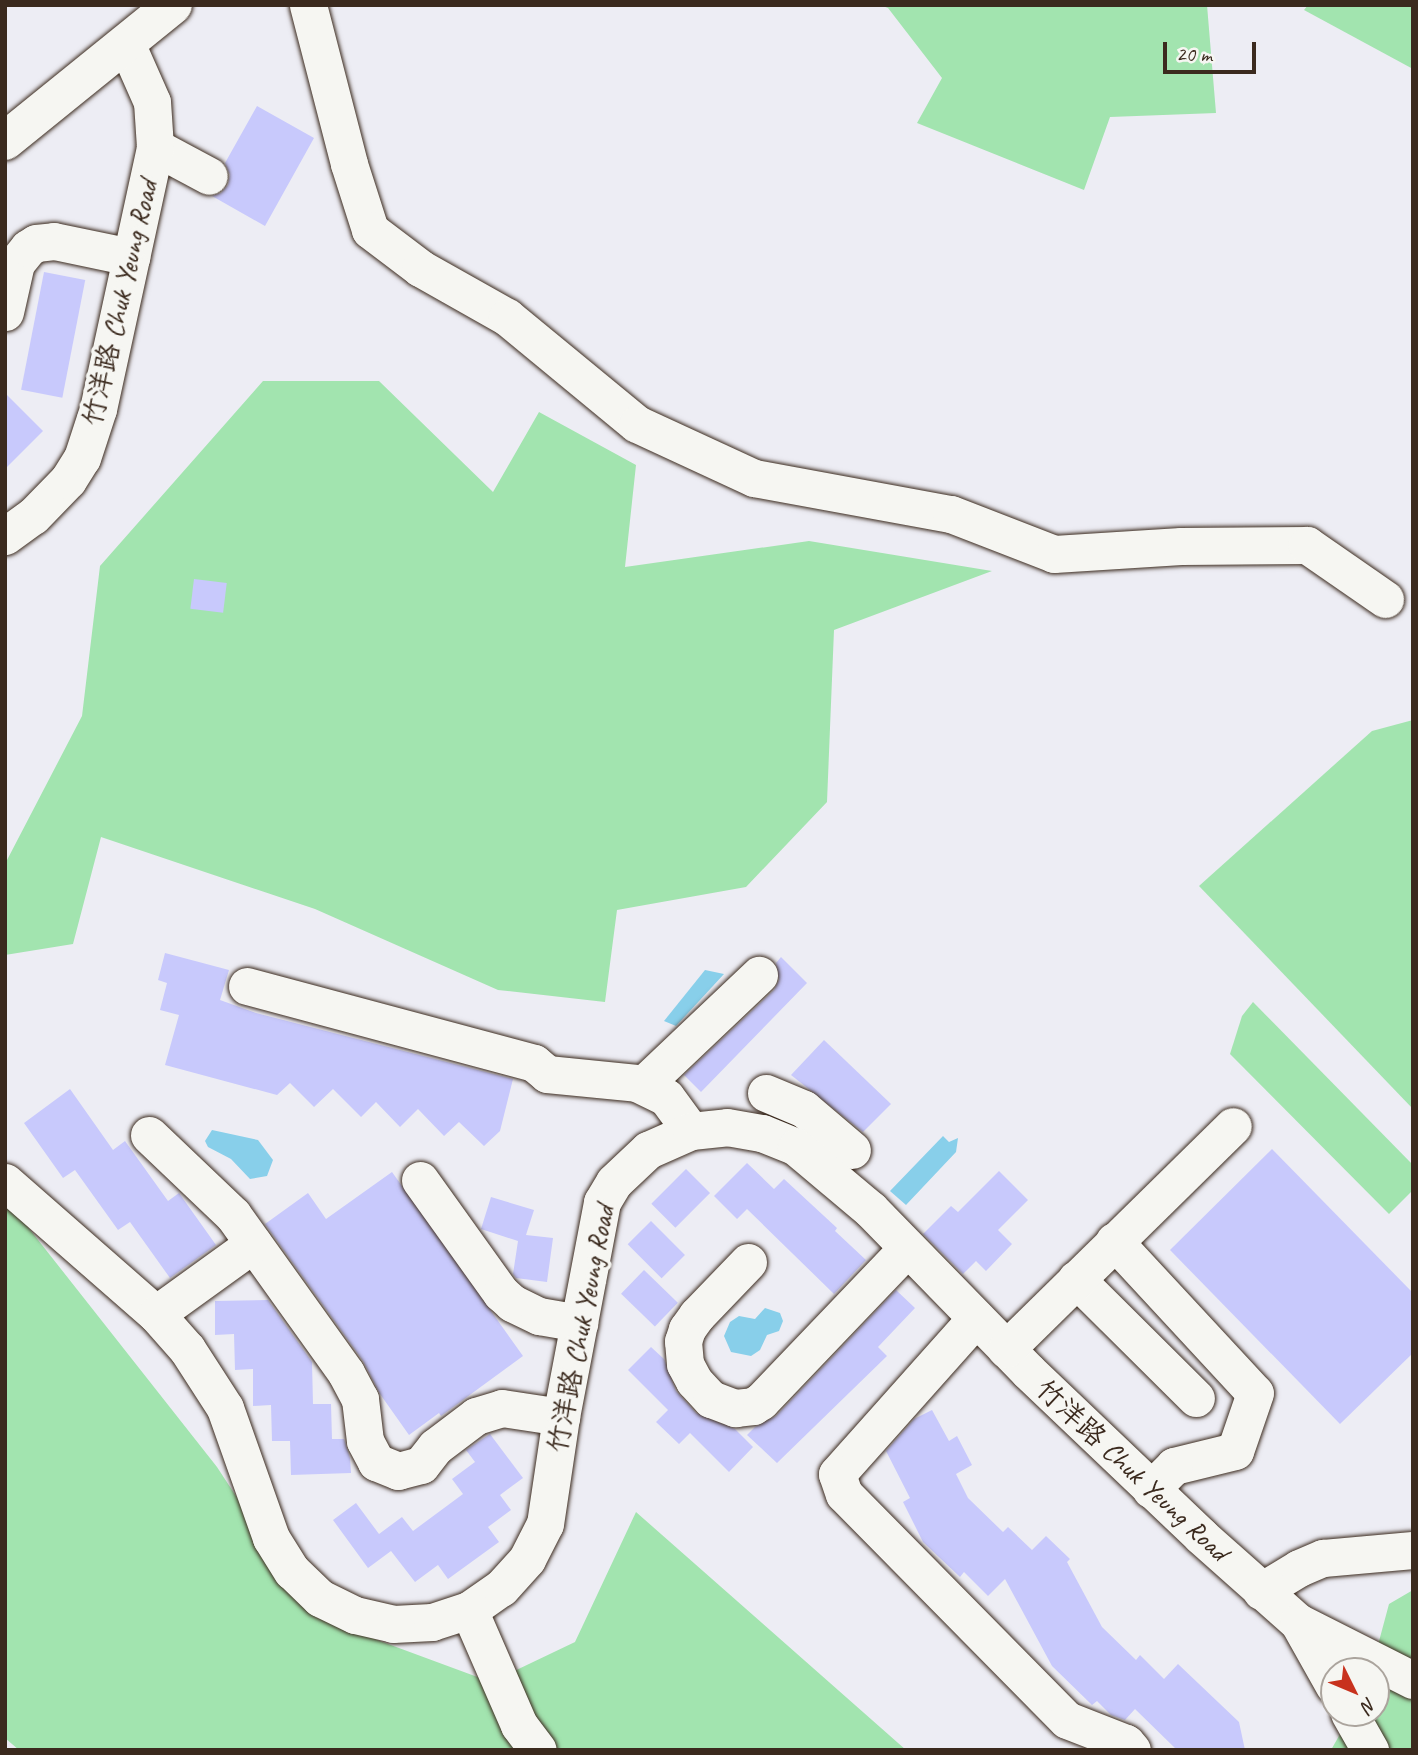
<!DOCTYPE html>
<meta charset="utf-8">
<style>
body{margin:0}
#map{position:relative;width:1418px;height:1755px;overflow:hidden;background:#ededf4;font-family:Caveat,"LXGW WenKai TC",sans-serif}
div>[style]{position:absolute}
.green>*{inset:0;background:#a2e4af}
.water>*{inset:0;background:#88cfea}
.building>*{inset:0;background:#c8c9fc;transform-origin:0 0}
.roads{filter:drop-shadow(0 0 2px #3b2a1e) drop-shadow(0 0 2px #3b2a1e)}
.minor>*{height:37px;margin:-18.5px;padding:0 18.5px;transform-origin:18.5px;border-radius:18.5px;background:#f6f6f2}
.major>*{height:38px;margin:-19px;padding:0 19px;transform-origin:19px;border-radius:19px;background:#f6f6f2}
span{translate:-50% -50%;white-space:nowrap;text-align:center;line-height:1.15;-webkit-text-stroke:7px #f6f6f2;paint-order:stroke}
.street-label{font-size:28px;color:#3b2a1e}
.frame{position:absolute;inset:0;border:7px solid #3b2a1e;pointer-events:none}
.north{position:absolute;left:1320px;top:1657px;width:70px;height:70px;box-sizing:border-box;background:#f6f6f2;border:2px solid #aba49d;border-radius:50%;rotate:133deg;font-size:19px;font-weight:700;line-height:28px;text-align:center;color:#3b2a1e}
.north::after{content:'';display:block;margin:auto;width:24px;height:32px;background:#c8321e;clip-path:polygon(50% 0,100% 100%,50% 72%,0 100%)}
.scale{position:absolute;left:1163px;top:42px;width:93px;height:32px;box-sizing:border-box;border:4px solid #3b2a1e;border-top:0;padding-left:9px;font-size:21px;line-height:24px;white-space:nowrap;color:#3b2a1e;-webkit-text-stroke:5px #f6f6f2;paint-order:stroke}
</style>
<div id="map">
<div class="green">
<i style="clip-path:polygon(880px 5px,1207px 5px,1216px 113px,1110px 117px,1084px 190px,917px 123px,942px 78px,888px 8px)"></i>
<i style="clip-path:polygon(1308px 5px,1413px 5px,1413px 69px,1304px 10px)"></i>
<i style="clip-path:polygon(263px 381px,379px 381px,493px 492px,539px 412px,636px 465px,625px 567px,809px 541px,992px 571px,834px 630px,827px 802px,746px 887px,617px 910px,605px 1002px,498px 990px,315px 909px,101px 837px,73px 944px,5px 955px,6px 862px,82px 716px,100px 566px)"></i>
<i style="clip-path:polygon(1413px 720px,1413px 1109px,1199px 886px,1372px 731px)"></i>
<i style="clip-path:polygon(1253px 1002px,1413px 1165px,1413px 1190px,1389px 1214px,1230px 1054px,1242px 1016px)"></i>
<i style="clip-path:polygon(5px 1198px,217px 1467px,315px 1617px,491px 1682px,575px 1642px,636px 1512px,906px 1750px,19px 1750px,5px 1738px)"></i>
<i style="clip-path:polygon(1413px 1590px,1413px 1750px,1331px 1750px,1352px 1713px,1376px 1713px,1376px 1671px,1371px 1671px,1389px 1604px)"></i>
</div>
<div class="water">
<i style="clip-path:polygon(705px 970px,724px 974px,676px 1026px,664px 1021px)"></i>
<i style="clip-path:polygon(212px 1130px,258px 1140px,273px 1160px,267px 1176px,250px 1179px,231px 1159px,208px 1147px,205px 1141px)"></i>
<i style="clip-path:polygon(943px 1136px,949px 1142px,958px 1138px,956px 1152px,906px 1205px,890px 1191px)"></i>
<i style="clip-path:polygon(765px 1308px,780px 1313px,783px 1321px,779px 1331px,767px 1335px,760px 1350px,751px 1356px,731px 1352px,724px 1336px,730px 1322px,739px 1316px,755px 1319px)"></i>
</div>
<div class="building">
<i style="clip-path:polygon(257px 106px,314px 138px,265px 226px,212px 196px,221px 193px,228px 185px,230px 175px,225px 163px)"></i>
<i style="left:44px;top:272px;width:42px;height:120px;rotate:11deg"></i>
<i style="clip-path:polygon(5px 393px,43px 431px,5px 469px)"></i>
<i style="left:194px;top:579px;width:33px;height:30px;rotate:7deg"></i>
<i style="clip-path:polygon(165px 953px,229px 970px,220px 1000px,256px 1013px,513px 1079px,500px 1131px,484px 1146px,459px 1122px,444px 1136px,418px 1109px,400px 1127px,376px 1102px,361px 1117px,333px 1089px,314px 1107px,290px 1083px,277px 1095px,165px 1065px,179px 1015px,160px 1010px,167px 983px,158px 980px)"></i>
<i style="clip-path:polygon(781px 957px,807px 983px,701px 1092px,684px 1075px,774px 990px,779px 980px,776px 963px)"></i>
<i style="clip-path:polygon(824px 1040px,891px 1104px,863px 1132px,791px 1075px)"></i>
<i style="clip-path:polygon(70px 1089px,113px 1150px,125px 1141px,168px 1201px,179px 1193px,216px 1245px,170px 1278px,130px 1222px,118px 1230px,75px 1170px,63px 1178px,24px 1123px)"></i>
<i style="clip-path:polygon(1272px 1149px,1413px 1293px,1413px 1353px,1340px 1424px,1170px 1250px)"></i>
<i style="clip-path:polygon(747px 1163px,774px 1189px,784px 1179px,837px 1228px,835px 1231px,866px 1260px,834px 1294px,747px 1209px,737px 1219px,714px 1196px)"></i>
<i style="left:686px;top:1169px;width:34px;height:49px;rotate:45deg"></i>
<i style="clip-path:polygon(999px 1171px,1028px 1200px,998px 1230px,1012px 1244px,986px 1271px,976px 1261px,963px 1274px,923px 1234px,951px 1206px,958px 1212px)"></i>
<i style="clip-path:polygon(392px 1172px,523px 1356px,441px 1416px,439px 1413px,409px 1435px,380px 1394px,363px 1361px,265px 1224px,308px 1193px,326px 1219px)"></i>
<i style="clip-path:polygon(491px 1197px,534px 1210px,526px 1235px,553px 1238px,547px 1282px,516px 1278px,513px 1274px,518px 1241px,481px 1229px)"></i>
<i style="left:651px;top:1221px;width:48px;height:33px;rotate:45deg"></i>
<i style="left:644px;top:1270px;width:47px;height:33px;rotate:44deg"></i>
<i style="clip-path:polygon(896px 1290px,915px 1308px,878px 1347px,887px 1356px,777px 1463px,747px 1435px,755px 1427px,776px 1416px)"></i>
<i style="clip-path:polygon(268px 1300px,312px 1362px,313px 1404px,331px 1404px,332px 1439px,344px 1439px,350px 1458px,351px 1473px,291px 1475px,290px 1441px,272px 1441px,271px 1405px,253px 1406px,253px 1369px,235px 1370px,234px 1334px,215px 1335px,215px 1301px)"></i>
<i style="clip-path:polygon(651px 1347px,664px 1359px,676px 1391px,696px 1413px,735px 1429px,753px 1447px,729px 1472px,690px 1433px,679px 1444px,656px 1422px,668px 1410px,628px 1370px)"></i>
<i style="clip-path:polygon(932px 1410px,949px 1441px,957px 1436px,972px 1465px,956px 1474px,968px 1498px,1003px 1532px,1008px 1527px,1032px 1550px,1046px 1536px,1070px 1559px,1067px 1562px,1102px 1627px,1136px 1660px,1140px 1655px,1164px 1679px,1178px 1664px,1239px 1722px,1245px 1750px,1177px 1750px,1135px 1709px,1125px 1720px,1111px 1715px,1097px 1701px,1092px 1705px,1052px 1666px,1005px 1579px,988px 1596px,964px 1572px,960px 1577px,923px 1542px,903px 1502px,910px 1498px,886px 1451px,914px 1419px)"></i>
<i style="clip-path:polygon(490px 1434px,523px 1478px,500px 1495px,511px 1510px,488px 1527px,499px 1542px,448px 1579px,438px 1565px,415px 1582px,391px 1551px,368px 1568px,333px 1520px,356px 1503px,379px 1534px,402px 1517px,413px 1531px,463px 1494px,452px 1479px,475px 1462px,466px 1450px)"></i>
</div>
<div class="roads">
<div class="minor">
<i style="left:308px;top:5px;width:164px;rotate:75.5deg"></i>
<i style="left:349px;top:164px;width:69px;rotate:72.3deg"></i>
<i style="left:370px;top:230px;width:63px;rotate:37.2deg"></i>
<i style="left:420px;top:268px;width:100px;rotate:29.4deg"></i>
<i style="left:507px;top:317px;width:168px;rotate:39.5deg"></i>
<i style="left:637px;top:424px;width:129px;rotate:24.8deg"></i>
<i style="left:754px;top:478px;width:200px;rotate:10.4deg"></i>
<i style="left:951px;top:514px;width:110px;rotate:21.2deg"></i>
<i style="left:1054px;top:554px;width:127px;rotate:-3.6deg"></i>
<i style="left:1181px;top:546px;width:126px;rotate:-0.5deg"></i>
<i style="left:1307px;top:545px;width:95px;rotate:34.7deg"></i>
<i style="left:155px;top:147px;width:61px;rotate:28.2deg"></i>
<i style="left:5px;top:312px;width:50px;rotate:-77.3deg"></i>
<i style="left:16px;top:263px;width:19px;rotate:-51deg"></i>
<i style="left:28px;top:248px;width:9px;rotate:-32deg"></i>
<i style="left:36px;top:243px;width:18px;rotate:-6deg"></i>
<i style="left:54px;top:241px;width:79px;rotate:11.7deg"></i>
<i style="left:5px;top:536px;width:34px;rotate:-36deg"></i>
<i style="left:33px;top:516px;width:50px;rotate:-45.8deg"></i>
<i style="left:68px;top:480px;width:26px;rotate:-58deg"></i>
<i style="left:82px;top:458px;width:52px;rotate:-71.9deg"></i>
<i style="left:98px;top:409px;width:268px;rotate:-77.7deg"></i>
<i style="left:155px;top:147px;width:45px;rotate:-93.8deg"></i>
<i style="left:152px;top:102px;width:64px;rotate:-113.8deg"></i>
<i style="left:247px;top:986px;width:297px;rotate:15deg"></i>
<i style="left:534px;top:1063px;width:17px;rotate:40deg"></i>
<i style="left:547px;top:1074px;width:90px;rotate:5.7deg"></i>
<i style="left:637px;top:1083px;width:32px;rotate:26deg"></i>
<i style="left:666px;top:1097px;width:42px;rotate:53.7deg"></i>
<i style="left:643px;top:1085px;width:160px;rotate:-43.5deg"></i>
<i style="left:766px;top:1093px;width:41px;rotate:22.8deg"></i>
<i style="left:804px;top:1109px;width:63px;rotate:40.5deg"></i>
<i style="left:149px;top:1135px;width:116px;rotate:43.6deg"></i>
<i style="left:233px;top:1215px;width:194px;rotate:54.4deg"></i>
<i style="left:346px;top:1373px;width:30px;rotate:62deg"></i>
<i style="left:360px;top:1399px;width:42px;rotate:83.2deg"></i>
<i style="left:365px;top:1441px;width:24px;rotate:62deg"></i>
<i style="left:376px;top:1462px;width:24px;rotate:22deg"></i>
<i style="left:398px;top:1471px;width:24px;rotate:-15deg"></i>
<i style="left:421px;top:1465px;width:23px;rotate:-52deg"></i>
<i style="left:435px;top:1447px;width:51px;rotate:-37.1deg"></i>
<i style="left:476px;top:1416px;width:27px;rotate:-17deg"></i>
<i style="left:502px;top:1408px;width:60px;rotate:8.7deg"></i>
<i style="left:420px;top:1180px;width:139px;rotate:54.4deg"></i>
<i style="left:501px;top:1293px;width:15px;rotate:42deg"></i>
<i style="left:512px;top:1303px;width:30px;rotate:26deg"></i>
<i style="left:539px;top:1316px;width:41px;rotate:9.9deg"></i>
<i style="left:5px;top:1182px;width:201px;rotate:41.2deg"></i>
<i style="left:156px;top:1314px;width:47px;rotate:48.5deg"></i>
<i style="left:187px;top:1349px;width:70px;rotate:57.2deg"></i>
<i style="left:225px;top:1408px;width:138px;rotate:70.5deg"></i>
<i style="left:271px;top:1538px;width:39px;rotate:58deg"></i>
<i style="left:292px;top:1571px;width:39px;rotate:44deg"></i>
<i style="left:320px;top:1598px;width:39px;rotate:26deg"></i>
<i style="left:355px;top:1615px;width:39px;rotate:13deg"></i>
<i style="left:393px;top:1624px;width:39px;rotate:-3deg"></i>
<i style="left:432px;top:1622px;width:39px;rotate:-18deg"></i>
<i style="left:469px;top:1610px;width:39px;rotate:-35deg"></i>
<i style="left:501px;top:1588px;width:39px;rotate:-48deg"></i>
<i style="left:527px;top:1559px;width:39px;rotate:-63deg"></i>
<i style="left:545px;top:1524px;width:108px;rotate:-81.5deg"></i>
<i style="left:561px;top:1417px;width:219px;rotate:-79.2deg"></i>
<i style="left:602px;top:1202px;width:23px;rotate:-59deg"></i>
<i style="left:614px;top:1182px;width:47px;rotate:-43.3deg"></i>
<i style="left:648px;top:1150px;width:47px;rotate:-23.8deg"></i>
<i style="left:691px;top:1131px;width:36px;rotate:-6deg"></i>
<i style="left:727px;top:1127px;width:36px;rotate:10deg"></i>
<i style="left:762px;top:1133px;width:37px;rotate:22deg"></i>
<i style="left:796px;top:1147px;width:97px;rotate:40deg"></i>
<i style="left:870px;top:1209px;width:226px;rotate:45.7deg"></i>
<i style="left:1028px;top:1371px;width:239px;rotate:43.6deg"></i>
<i style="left:1201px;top:1536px;width:130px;rotate:41.6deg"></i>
<i style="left:1298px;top:1622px;width:129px;rotate:26.8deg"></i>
<i style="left:1114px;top:1241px;width:207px;rotate:47.2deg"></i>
<i style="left:1255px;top:1393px;width:61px;rotate:109deg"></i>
<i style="left:1235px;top:1451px;width:63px;rotate:166.2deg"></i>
<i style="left:1174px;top:1466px;width:33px;rotate:135deg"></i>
<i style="left:748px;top:1262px;width:74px;rotate:133.9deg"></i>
<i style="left:697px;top:1315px;width:17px;rotate:126deg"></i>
<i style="left:687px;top:1329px;width:13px;rotate:108deg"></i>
<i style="left:683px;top:1341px;width:23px;rotate:85deg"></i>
<i style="left:685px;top:1364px;width:19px;rotate:62deg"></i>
<i style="left:694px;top:1381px;width:25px;rotate:47deg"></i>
<i style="left:711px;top:1399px;width:26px;rotate:21deg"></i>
<i style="left:735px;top:1408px;width:18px;rotate:-6deg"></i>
<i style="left:753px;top:1406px;width:9px;rotate:-32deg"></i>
<i style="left:761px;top:1401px;width:211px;rotate:-46.3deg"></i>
<i style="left:1076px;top:1279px;width:169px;rotate:44.8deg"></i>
<i style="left:156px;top:1314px;width:120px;rotate:-35.8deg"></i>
<i style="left:976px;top:1318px;width:209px;rotate:131.7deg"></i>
<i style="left:837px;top:1474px;width:21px;rotate:71deg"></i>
<i style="left:844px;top:1494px;width:317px;rotate:45.4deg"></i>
<i style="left:1067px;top:1720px;width:63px;rotate:21.3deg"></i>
<i style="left:1126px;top:1743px;width:9px;rotate:49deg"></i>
<i style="left:1006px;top:1349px;width:318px;rotate:-44.5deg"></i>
<i style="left:1261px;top:1591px;width:44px;rotate:-31.2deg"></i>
<i style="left:1299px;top:1568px;width:26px;rotate:-23deg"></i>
<i style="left:1323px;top:1558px;width:90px;rotate:-5.1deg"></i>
<i style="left:469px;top:1610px;width:125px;rotate:66.5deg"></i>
<i style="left:519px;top:1725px;width:31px;rotate:53deg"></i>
<i style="left:1298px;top:1622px;width:73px;rotate:60.6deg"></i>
<i style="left:1349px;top:1713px;width:43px;rotate:60.4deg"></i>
</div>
<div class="major">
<i style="left:5px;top:141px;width:216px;rotate:-39deg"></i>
</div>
</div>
<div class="street-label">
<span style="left:120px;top:303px;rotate:-77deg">竹洋路 Chuk Yeung Road</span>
<span style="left:581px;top:1329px;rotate:-79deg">竹洋路 Chuk Yeung Road</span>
<span style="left:1132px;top:1470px;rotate:43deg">竹洋路 Chuk Yeung Road</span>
</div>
<div class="frame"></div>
<div class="north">N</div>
<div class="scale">20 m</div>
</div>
